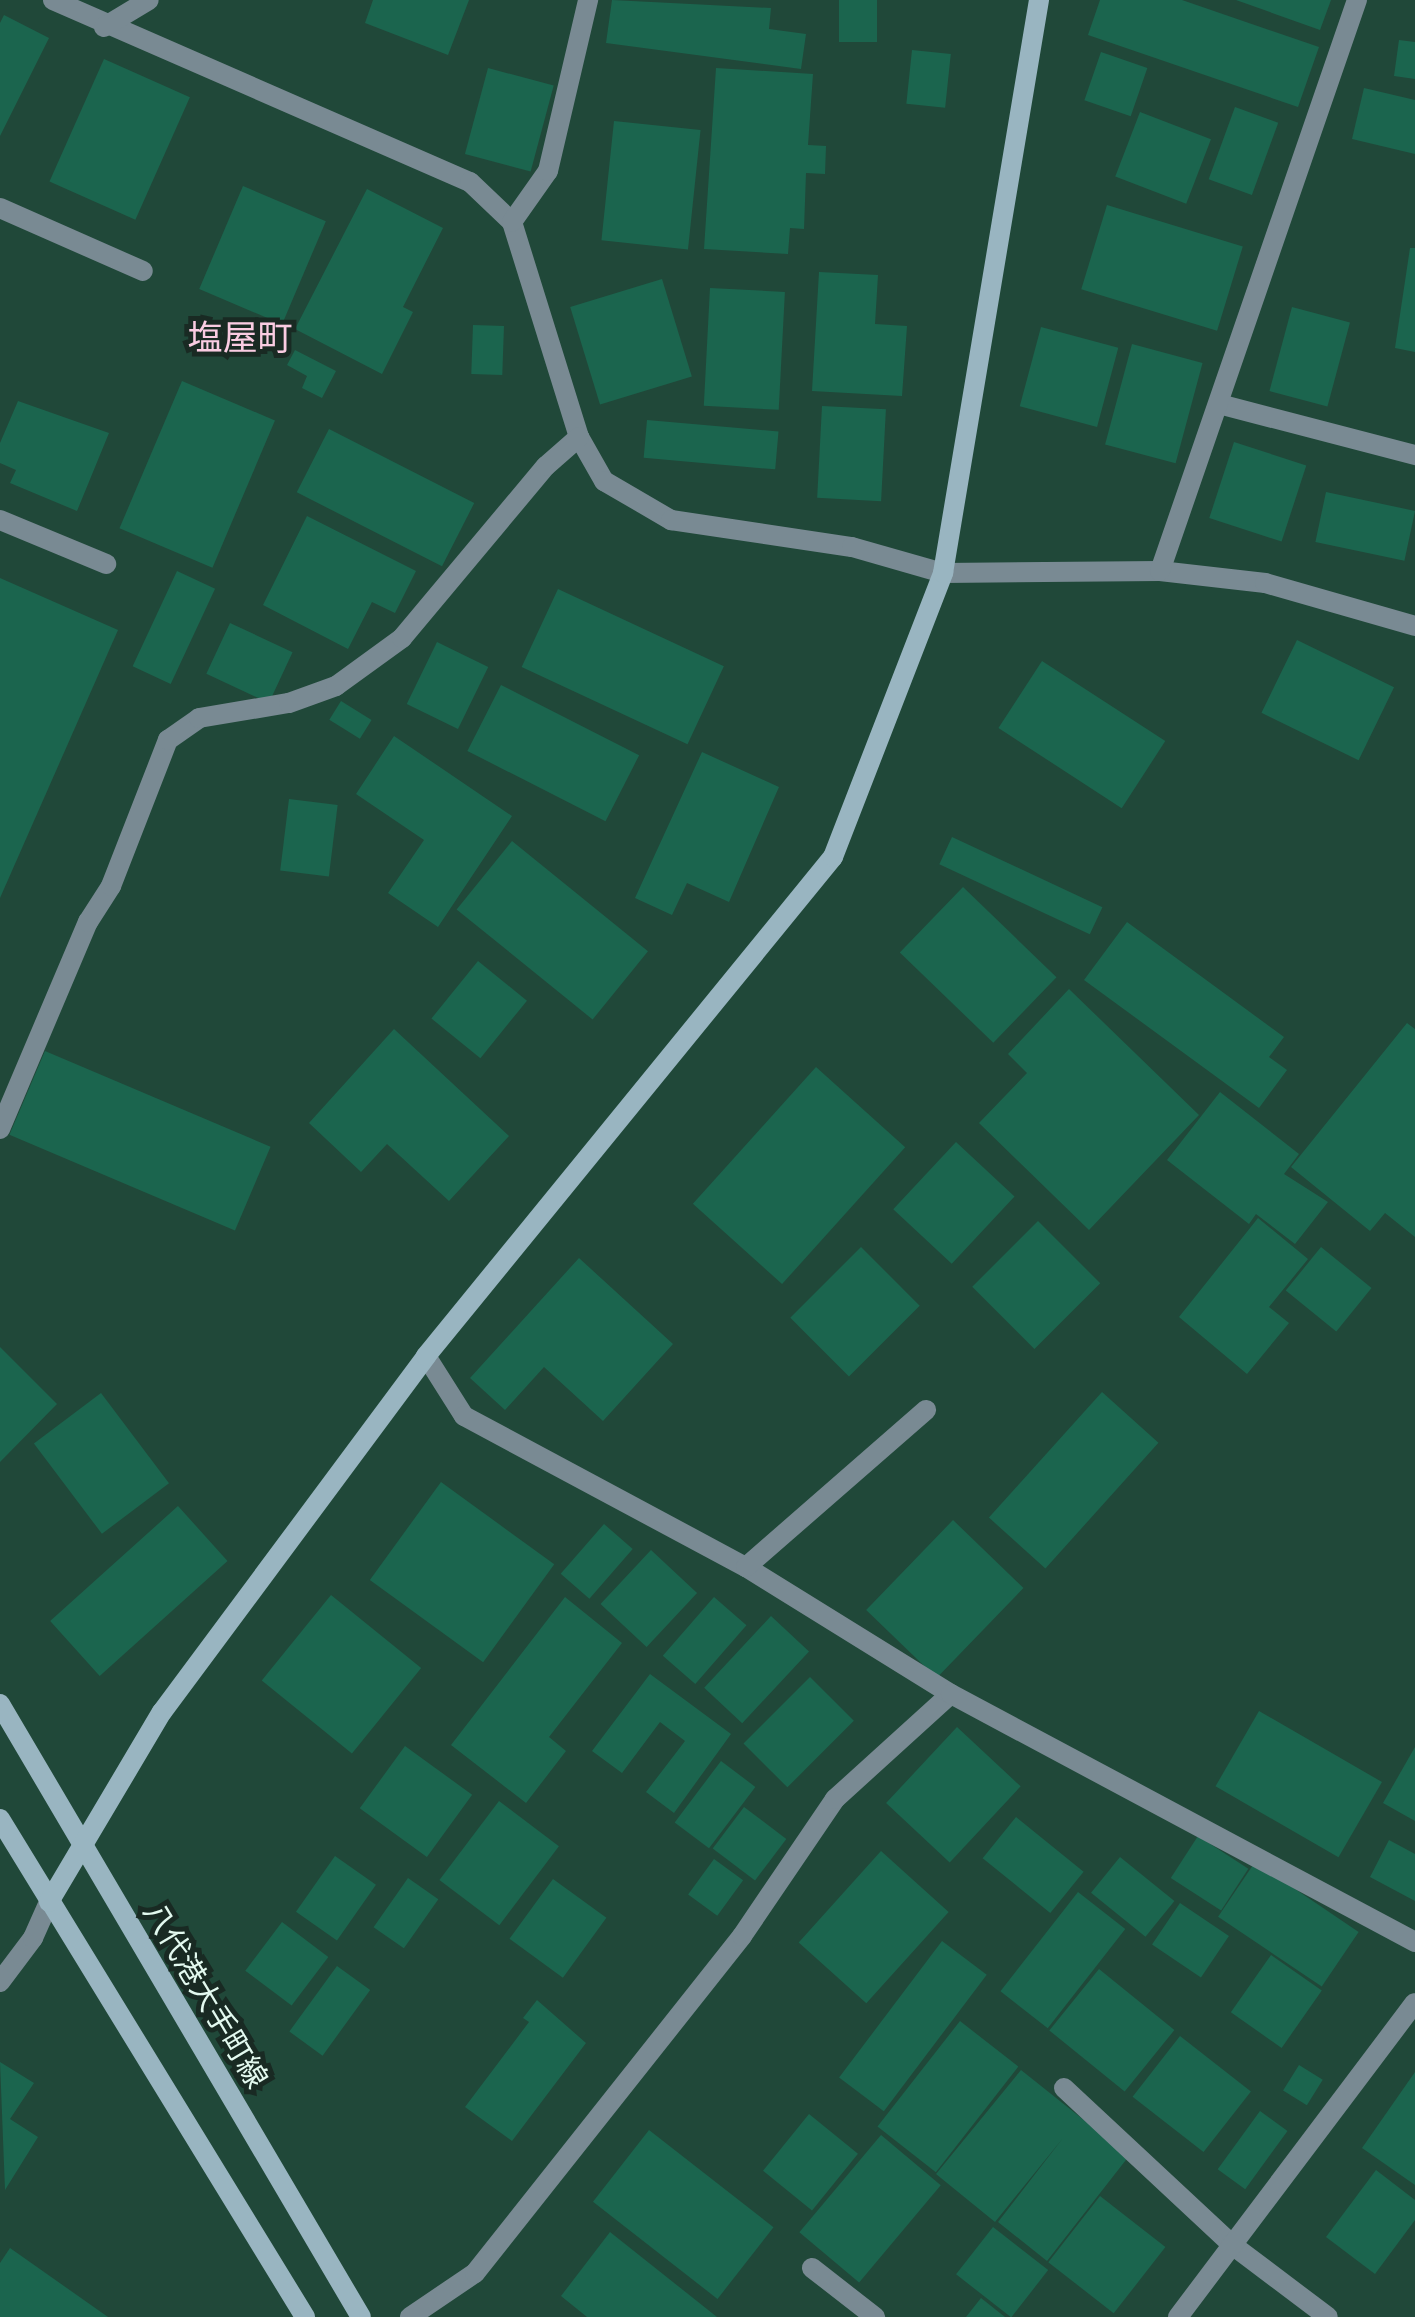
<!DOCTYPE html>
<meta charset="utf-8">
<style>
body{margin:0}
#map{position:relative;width:1415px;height:2317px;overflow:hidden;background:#204839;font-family:"Noto Sans","Noto Sans JP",sans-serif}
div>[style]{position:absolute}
.building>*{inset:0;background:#1b654e;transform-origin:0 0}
.lane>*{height:20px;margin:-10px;padding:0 10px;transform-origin:10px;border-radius:10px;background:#798a93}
.street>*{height:20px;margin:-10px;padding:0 10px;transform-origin:10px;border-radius:10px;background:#798a93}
.secondary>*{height:20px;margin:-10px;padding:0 10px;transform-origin:10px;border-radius:10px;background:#99b5c1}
span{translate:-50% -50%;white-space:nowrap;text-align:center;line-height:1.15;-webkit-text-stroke:10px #192a23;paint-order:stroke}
.street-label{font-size:30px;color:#e3f9ef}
.quarter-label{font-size:35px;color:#facce2}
</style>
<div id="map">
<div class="building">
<i style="clip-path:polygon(373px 0,469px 0,448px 55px,365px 23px)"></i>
<i style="clip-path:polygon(612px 0,771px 8px,769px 29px,806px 34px,801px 69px,606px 43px)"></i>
<i style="left:839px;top:0;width:38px;height:42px"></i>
<i style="clip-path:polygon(1100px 0,1182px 0,1319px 47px,1298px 107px,1088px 35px)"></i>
<i style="clip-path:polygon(1236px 0,1331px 0,1320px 30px)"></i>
<i style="clip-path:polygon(4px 15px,49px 38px,0 136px,0 23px)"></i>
<i style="clip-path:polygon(1399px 40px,1415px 42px,1415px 79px,1394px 76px)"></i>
<i style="left:912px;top:50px;width:39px;height:54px;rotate:6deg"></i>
<i style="left:1101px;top:52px;width:49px;height:51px;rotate:19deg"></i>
<i style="left:104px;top:59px;width:94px;height:134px;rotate:24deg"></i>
<i style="left:488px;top:68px;width:68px;height:89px;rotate:15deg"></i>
<i style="clip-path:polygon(716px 68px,813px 74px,808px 145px,826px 146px,825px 174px,806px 173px,804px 229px,790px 228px,788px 254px,704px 249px)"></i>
<i style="clip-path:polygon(1364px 88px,1415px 100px,1415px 154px,1352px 139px)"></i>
<i style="left:1235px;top:107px;width:46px;height:77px;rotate:20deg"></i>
<i style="left:1140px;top:112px;width:76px;height:69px;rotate:21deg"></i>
<i style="left:614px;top:121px;width:87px;height:120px;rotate:6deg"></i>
<i style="left:243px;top:186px;width:90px;height:112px;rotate:23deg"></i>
<i style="clip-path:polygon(367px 189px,443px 228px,403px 307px,413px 312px,382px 374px,295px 329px)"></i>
<i style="left:1107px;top:205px;width:142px;height:88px;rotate:17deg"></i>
<i style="clip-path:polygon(1410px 248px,1415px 248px,1415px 352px,1395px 348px)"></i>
<i style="clip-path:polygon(819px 272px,878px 275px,875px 324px,907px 326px,902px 396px,812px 391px)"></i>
<i style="left:662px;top:279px;width:102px;height:96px;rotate:73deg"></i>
<i style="left:710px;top:288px;width:75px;height:118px;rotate:3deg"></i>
<i style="left:1292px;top:307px;width:60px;height:87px;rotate:15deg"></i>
<i style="left:473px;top:325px;width:31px;height:49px;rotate:2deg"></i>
<i style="left:1041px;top:327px;width:80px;height:82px;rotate:15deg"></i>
<i style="left:1132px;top:344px;width:73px;height:104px;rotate:15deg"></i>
<i style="clip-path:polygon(295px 350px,336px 371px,322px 398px,302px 388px,307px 376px,287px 365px)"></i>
<i style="left:182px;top:381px;width:101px;height:160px;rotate:23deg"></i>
<i style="clip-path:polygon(18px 401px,109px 433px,77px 511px,10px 483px,16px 470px,0 463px,0 443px)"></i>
<i style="left:822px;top:406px;width:64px;height:92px;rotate:3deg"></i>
<i style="left:647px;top:420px;width:132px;height:38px;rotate:5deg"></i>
<i style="left:329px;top:429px;width:163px;height:71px;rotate:27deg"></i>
<i style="left:1234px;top:442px;width:76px;height:80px;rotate:18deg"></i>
<i style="left:1326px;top:492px;width:91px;height:51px;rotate:12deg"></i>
<i style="clip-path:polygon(307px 516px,416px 571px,395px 613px,372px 602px,348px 649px,263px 605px)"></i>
<i style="left:177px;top:571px;width:42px;height:105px;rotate:25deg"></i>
<i style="clip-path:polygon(0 578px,118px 630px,0 898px)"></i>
<i style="left:558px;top:589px;width:183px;height:86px;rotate:25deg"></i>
<i style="left:230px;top:623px;width:69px;height:56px;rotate:25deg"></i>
<i style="left:1297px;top:640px;width:108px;height:81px;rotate:26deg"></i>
<i style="left:437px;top:642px;width:57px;height:69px;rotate:26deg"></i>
<i style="left:1042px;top:661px;width:147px;height:80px;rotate:33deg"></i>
<i style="left:501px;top:685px;width:155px;height:74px;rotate:27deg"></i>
<i style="left:341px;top:701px;width:36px;height:22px;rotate:32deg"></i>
<i style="clip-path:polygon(394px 736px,512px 816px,438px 927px,388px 893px,424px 840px,356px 794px)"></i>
<i style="clip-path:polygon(702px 752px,779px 787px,729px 902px,687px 883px,672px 915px,635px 898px)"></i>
<i style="left:289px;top:799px;width:49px;height:72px;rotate:7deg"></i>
<i style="left:952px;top:837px;width:166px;height:30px;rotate:25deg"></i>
<i style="left:512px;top:841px;width:175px;height:88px;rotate:39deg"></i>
<i style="left:963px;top:887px;width:130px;height:91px;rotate:44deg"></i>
<i style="clip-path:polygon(1127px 922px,1284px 1037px,1269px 1057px,1287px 1070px,1259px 1108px,1084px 980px)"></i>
<i style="left:478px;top:961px;width:63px;height:74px;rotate:39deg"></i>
<i style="clip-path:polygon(1069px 989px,1199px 1115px,1089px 1230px,979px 1123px,1027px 1073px,1008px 1054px)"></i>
<i style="clip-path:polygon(1407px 1023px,1415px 1029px,1415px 1237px,1385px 1213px,1370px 1231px,1291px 1167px)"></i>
<i style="clip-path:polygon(394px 1029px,509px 1136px,449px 1201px,387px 1144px,361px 1172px,309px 1123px)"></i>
<i style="left:45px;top:1051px;width:245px;height:91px;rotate:23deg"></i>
<i style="left:816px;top:1067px;width:120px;height:184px;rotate:42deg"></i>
<i style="clip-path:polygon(1220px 1092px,1299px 1154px,1284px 1174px,1328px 1202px,1295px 1244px,1256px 1214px,1249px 1224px,1167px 1160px)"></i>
<i style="left:956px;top:1142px;width:80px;height:92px;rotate:43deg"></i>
<i style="clip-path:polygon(1258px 1218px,1308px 1259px,1269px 1307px,1289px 1323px,1247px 1374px,1179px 1317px)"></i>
<i style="left:1038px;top:1221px;width:88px;height:93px;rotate:45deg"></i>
<i style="left:861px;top:1247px;width:83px;height:100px;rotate:45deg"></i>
<i style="left:1321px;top:1247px;width:65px;height:56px;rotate:39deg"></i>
<i style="clip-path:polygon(579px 1258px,673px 1344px,603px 1421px,544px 1367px,505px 1410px,470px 1378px)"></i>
<i style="clip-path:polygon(0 1347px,57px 1404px,0 1462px)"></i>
<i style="left:1102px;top:1392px;width:76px;height:169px;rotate:42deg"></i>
<i style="left:101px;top:1393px;width:113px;height:84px;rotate:53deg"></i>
<i style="left:441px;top:1482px;width:140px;height:121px;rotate:36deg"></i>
<i style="left:178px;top:1506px;width:74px;height:172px;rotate:48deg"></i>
<i style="left:953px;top:1520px;width:98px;height:125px;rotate:44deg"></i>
<i style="left:604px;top:1524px;width:38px;height:66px;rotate:41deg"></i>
<i style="left:651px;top:1550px;width:63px;height:74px;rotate:43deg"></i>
<i style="left:331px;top:1595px;width:116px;height:110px;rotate:39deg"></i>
<i style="clip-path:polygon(565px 1597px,622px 1643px,549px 1737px,566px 1751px,526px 1803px,451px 1745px)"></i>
<i style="left:714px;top:1597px;width:43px;height:78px;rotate:41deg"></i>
<i style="left:771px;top:1616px;width:52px;height:98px;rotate:43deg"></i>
<i style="clip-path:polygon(650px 1674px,731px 1734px,674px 1813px,646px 1792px,685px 1741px,660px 1722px,622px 1773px,592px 1751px)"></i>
<i style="left:810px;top:1677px;width:62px;height:94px;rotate:45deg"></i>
<i style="left:1259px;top:1711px;width:142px;height:87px;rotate:30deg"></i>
<i style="left:957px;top:1727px;width:87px;height:104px;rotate:43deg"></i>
<i style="left:405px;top:1746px;width:83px;height:77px;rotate:36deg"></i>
<i style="clip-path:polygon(1415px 1747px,1415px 1821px,1383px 1803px)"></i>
<i style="left:721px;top:1761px;width:43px;height:77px;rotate:37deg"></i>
<i style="left:499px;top:1801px;width:75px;height:99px;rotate:37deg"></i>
<i style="left:744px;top:1807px;width:53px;height:52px;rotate:37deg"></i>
<i style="left:1016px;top:1817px;width:87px;height:53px;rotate:39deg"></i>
<i style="left:1198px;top:1836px;width:60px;height:50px;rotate:33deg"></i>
<i style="clip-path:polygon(1389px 1840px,1415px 1854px,1415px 1901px,1370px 1877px)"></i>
<i style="left:881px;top:1851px;width:91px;height:123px;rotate:42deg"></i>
<i style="left:335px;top:1856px;width:50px;height:68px;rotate:35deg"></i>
<i style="left:1120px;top:1857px;width:70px;height:46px;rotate:39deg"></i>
<i style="left:714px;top:1859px;width:36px;height:44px;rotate:36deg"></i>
<i style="left:1255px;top:1862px;width:125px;height:66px;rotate:34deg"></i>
<i style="left:408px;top:1878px;width:37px;height:60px;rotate:35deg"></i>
<i style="left:553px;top:1879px;width:66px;height:74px;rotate:36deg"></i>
<i style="left:1078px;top:1892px;width:60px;height:126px;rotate:38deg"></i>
<i style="left:1180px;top:1903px;width:59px;height:50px;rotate:34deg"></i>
<i style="left:282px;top:1922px;width:58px;height:61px;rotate:37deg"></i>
<i style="left:942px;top:1941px;width:56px;height:171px;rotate:37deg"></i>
<i style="left:1271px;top:1955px;width:62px;height:70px;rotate:35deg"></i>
<i style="left:337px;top:1966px;width:41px;height:81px;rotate:36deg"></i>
<i style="left:1099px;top:1969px;width:97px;height:79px;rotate:39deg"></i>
<i style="clip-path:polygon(537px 2000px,586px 2043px,512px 2141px,465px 2107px,529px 2022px,523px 2018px)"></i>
<i style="left:960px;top:2021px;width:74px;height:134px;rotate:38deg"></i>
<i style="left:1180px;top:2036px;width:90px;height:77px;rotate:38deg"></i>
<i style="clip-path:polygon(0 2062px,34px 2083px,10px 2119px,38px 2137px,5px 2190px)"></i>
<i style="left:1299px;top:2065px;width:28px;height:30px;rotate:32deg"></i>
<i style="clip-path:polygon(1021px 2070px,1129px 2156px,1047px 2261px,998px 2222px,1063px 2138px,995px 2222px,936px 2174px)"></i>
<i style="clip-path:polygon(1415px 2072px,1415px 2185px,1362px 2148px)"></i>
<i style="left:1260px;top:2111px;width:34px;height:72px;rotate:36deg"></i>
<i style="left:809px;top:2114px;width:63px;height:73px;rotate:39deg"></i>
<i style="left:649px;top:2130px;width:158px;height:91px;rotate:38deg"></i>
<i style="left:881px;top:2135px;width:78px;height:127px;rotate:40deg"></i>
<i style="clip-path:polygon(1376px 2170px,1415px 2200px,1415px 2220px,1375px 2274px,1326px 2237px)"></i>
<i style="left:1100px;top:2196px;width:83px;height:84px;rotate:38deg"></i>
<i style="left:993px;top:2227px;width:70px;height:60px;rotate:38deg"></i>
<i style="clip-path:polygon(610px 2232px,717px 2317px,587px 2317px,561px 2296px)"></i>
<i style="clip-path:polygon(10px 2248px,108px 2317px,0 2317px,0 2263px)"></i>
<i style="clip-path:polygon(981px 2298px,1005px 2317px,966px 2317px)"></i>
</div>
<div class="lane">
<i style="left:0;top:208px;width:156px;rotate:23.8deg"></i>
<i style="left:0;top:520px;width:115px;rotate:22.5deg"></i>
<i style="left:410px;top:2317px;width:78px;rotate:-34.1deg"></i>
<i style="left:475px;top:2273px;width:430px;rotate:-51.6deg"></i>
<i style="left:742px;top:1936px;width:166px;rotate:-55.8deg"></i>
<i style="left:835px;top:1799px;width:156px;rotate:-42.2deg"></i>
</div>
<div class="street">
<i style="left:53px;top:0;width:455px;rotate:23.6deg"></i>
<i style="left:470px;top:182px;width:58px;rotate:43.6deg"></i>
<i style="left:512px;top:222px;width:225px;rotate:72.7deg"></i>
<i style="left:579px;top:437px;width:51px;rotate:60.4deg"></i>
<i style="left:604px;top:481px;width:78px;rotate:30.2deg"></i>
<i style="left:671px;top:520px;width:183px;rotate:8.5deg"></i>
<i style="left:852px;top:547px;width:95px;rotate:15.9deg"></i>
<i style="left:943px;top:573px;width:217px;rotate:-0.5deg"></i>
<i style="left:1160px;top:571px;width:106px;rotate:6.5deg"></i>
<i style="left:1265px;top:583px;width:156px;rotate:16deg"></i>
<i style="left:104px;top:27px;width:52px;rotate:-31deg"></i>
<i style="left:512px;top:222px;width:62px;rotate:-54.8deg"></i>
<i style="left:548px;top:171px;width:176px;rotate:-76.8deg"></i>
<i style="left:1219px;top:404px;width:203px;rotate:14.6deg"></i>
<i style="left:1160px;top:571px;width:604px;rotate:-70.97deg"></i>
<i style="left:0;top:1129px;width:225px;rotate:-67deg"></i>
<i style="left:88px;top:922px;width:43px;rotate:-57.4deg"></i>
<i style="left:111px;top:886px;width:157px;rotate:-68.7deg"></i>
<i style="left:168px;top:740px;width:38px;rotate:-35deg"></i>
<i style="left:199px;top:718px;width:91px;rotate:-9.5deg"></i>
<i style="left:289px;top:703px;width:50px;rotate:-19.9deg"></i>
<i style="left:336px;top:686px;width:82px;rotate:-36deg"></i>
<i style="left:402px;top:638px;width:224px;rotate:-50.1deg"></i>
<i style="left:546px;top:466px;width:44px;rotate:-41.3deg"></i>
<i style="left:426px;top:1356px;width:71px;rotate:57.7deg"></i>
<i style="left:464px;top:1416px;width:320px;rotate:28.2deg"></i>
<i style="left:746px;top:1567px;width:241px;rotate:31.8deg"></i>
<i style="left:951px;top:1694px;width:526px;rotate:28.12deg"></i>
<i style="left:746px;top:1567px;width:239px;rotate:-41.1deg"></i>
<i style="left:0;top:1982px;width:55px;rotate:-53.1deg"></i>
<i style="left:33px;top:1938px;width:39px;rotate:-66deg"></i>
<i style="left:1064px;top:2088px;width:229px;rotate:43deg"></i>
<i style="left:1231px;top:2244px;width:121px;rotate:37deg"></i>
<i style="left:812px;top:2268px;width:80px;rotate:37.9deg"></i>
<i style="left:1178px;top:2317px;width:393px;rotate:-53deg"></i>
</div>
<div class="secondary">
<i style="left:0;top:1704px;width:711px;rotate:59.51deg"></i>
<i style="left:0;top:1819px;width:584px;rotate:58.51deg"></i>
<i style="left:49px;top:1902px;width:221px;rotate:-59.3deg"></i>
<i style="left:162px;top:1712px;width:443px;rotate:-53.4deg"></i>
<i style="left:426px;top:1356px;width:644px;rotate:-50.8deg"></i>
<i style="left:833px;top:857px;width:305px;rotate:-68.8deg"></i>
<i style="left:943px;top:573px;width:581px;rotate:-80.49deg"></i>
</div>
<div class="street-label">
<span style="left:206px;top:1995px;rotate:59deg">八代港大手町線</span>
</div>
<div class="quarter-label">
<span style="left:240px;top:337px">塩屋町</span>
</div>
</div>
